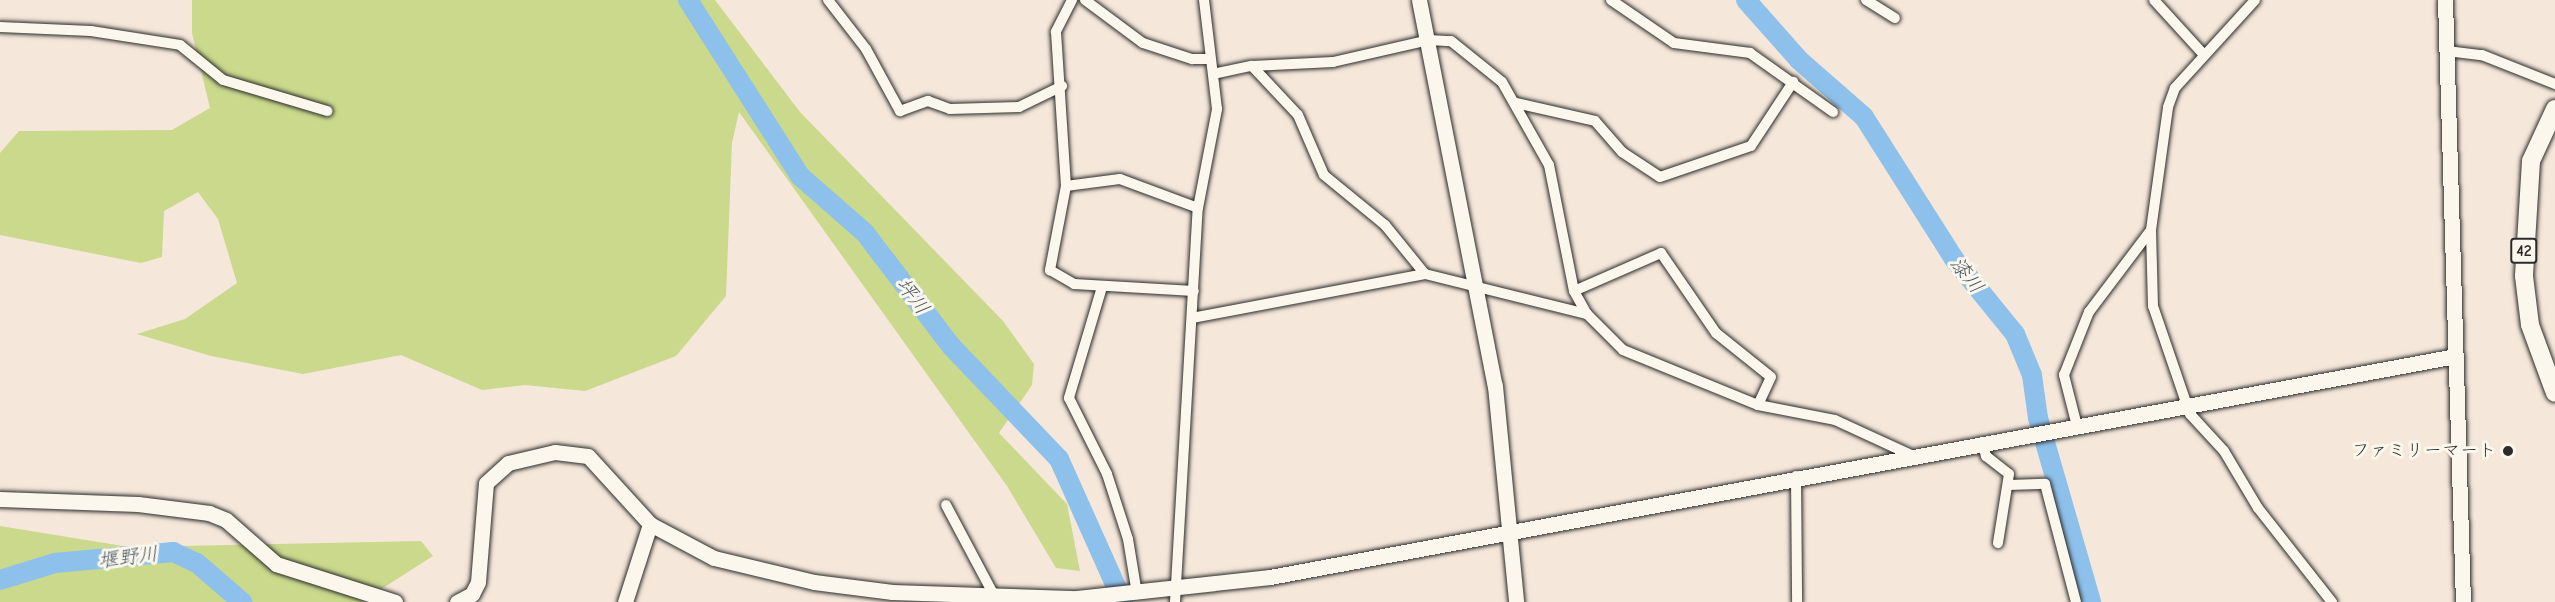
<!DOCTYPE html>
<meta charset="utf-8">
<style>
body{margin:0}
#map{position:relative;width:2555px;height:602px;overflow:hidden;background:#f5e7da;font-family:"Comic Neue","Klee One",sans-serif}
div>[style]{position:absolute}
.green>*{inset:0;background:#cad98c}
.river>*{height:20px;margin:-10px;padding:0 10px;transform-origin:10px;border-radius:10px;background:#8dc0ea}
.roads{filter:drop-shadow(0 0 2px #2b2b2b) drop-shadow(0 0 2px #2b2b2b)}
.street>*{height:10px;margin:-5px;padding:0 5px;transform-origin:5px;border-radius:5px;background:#fbf7ec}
.secondary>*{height:15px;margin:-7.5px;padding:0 7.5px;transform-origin:7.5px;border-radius:7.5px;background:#fbf7ec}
.primary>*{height:18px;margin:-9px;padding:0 9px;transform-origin:9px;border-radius:9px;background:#fbf7ec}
.dots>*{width:16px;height:16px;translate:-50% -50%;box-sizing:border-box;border:3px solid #fbf7ec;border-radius:50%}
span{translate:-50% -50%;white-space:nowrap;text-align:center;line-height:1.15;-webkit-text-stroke:6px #fbf7ec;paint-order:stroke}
.shield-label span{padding:2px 4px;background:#fbf7ec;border:2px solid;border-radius:4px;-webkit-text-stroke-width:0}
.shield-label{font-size:16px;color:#2b2b2b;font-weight:700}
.poi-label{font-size:18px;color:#2b2b2b}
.right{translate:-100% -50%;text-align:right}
.water-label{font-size:20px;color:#485864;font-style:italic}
</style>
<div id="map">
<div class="green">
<i style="clip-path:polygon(192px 0,715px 0,800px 112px,1003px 321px,1034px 364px,1032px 385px,999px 433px,1067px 504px,1080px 571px,1056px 568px,1007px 486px,739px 112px,732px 143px,726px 296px,676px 356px,585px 391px,525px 385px,482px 390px,401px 355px,303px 374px,211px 356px,137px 334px,185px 319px,237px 283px,218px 219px,198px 192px,164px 211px,162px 257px,141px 263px,0 235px,0 153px,19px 131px,172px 130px,210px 108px,192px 33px)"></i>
<i style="clip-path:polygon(0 526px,129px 547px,421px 541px,433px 556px,361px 602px,0 602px)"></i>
</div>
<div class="river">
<i style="left:688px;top:0;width:209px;rotate:57.5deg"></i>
<i style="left:800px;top:176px;width:86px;rotate:41.2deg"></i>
<i style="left:865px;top:233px;width:143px;rotate:52.7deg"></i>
<i style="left:952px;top:347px;width:155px;rotate:46.3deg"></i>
<i style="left:1059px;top:459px;width:157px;rotate:65.9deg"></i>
<i style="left:1746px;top:0;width:80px;rotate:48.5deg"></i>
<i style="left:1799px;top:60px;width:86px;rotate:41.2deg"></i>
<i style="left:1864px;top:117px;width:168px;rotate:57.6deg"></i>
<i style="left:1954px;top:259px;width:97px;rotate:50.9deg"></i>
<i style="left:2015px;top:334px;width:44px;rotate:67.5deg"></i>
<i style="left:2032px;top:375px;width:43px;rotate:82.1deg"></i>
<i style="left:2038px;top:418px;width:191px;rotate:73.9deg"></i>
<i style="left:0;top:580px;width:58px;rotate:-17.2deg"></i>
<i style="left:55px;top:563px;width:119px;rotate:-5.3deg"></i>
<i style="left:173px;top:552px;width:26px;rotate:25deg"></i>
<i style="left:197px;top:563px;width:60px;rotate:40.9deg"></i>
</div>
<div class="roads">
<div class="street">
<i style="left:828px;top:0;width:62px;rotate:52.2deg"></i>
<i style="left:866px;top:49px;width:71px;rotate:61.3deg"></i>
<i style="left:900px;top:111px;width:30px;rotate:-20deg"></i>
<i style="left:928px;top:101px;width:23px;rotate:20deg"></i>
<i style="left:950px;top:109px;width:69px;rotate:-1.7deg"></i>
<i style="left:1019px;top:107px;width:48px;rotate:-26deg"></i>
<i style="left:1072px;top:0;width:36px;rotate:117deg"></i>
<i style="left:1056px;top:32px;width:154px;rotate:86.3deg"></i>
<i style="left:1066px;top:186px;width:86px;rotate:100.8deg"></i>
<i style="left:1050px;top:270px;width:28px;rotate:30deg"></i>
<i style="left:1074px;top:284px;width:120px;rotate:3.3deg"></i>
<i style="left:1085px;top:0;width:72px;rotate:36.6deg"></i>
<i style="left:1143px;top:43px;width:52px;rotate:18.1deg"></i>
<i style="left:1192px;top:59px;width:17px"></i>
<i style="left:1611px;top:0;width:76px;rotate:34.3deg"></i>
<i style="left:1674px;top:43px;width:77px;rotate:7.5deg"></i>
<i style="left:1750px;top:53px;width:102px;rotate:35.4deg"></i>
<i style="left:1866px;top:0;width:34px;rotate:32deg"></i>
<i style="left:2154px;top:0;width:74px;rotate:47.7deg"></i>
<i style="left:0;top:27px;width:91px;rotate:2.5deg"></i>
<i style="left:91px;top:31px;width:90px;rotate:8.9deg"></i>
<i style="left:180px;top:45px;width:55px;rotate:39.1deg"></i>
<i style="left:223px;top:80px;width:109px;rotate:16.6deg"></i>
<i style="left:2447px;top:51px;width:35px;rotate:7deg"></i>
<i style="left:2482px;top:55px;width:79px;rotate:21.7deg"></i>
<i style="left:1252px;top:66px;width:67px;rotate:46.8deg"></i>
<i style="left:1298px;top:115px;width:65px;rotate:66.6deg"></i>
<i style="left:1324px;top:175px;width:79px;rotate:39.3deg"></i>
<i style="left:1385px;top:225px;width:63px;rotate:50.8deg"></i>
<i style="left:1213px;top:74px;width:40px;rotate:-12deg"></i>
<i style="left:1252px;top:66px;width:81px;rotate:-2.8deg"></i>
<i style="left:1333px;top:62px;width:98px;rotate:-12.9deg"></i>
<i style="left:1429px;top:40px;width:22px;rotate:3deg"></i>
<i style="left:1451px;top:41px;width:65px;rotate:38.8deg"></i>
<i style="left:1502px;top:82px;width:95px;rotate:60.5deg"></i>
<i style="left:1549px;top:165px;width:128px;rotate:78.8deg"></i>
<i style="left:1574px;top:291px;width:26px;rotate:61deg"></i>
<i style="left:1516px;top:103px;width:81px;rotate:12.8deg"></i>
<i style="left:1595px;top:121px;width:41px;rotate:48.9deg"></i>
<i style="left:1622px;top:152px;width:45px;rotate:33.3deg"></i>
<i style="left:1660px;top:177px;width:96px;rotate:-18.8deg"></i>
<i style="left:1751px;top:146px;width:77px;rotate:-56.7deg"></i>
<i style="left:1066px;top:186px;width:54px;rotate:-7.4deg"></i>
<i style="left:1120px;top:179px;width:83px;rotate:20.4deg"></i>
<i style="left:2151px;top:230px;width:76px;rotate:88.5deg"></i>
<i style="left:2153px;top:306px;width:114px;rotate:71.1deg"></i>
<i style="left:2190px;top:414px;width:50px;rotate:47.4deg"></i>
<i style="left:2224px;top:451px;width:66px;rotate:59.2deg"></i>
<i style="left:2258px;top:508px;width:120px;rotate:51.8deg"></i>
<i style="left:1102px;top:287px;width:116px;rotate:106.6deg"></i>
<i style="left:1069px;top:398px;width:85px;rotate:63.4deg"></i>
<i style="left:1107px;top:474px;width:68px;rotate:72.1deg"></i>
<i style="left:1128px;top:539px;width:56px;rotate:80.7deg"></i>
<i style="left:1574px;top:291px;width:95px;rotate:-23.6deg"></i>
<i style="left:1661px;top:253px;width:97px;rotate:55.5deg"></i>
<i style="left:1716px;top:333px;width:70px;rotate:38.7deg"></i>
<i style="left:1771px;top:377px;width:31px;rotate:115deg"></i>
<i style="left:1192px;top:318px;width:237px;rotate:-10.7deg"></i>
<i style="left:1425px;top:274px;width:167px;rotate:13.9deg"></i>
<i style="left:1587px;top:314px;width:51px;rotate:45deg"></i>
<i style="left:1623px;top:350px;width:146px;rotate:22.2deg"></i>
<i style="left:1758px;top:405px;width:78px;rotate:11deg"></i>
<i style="left:1835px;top:420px;width:84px;rotate:24.7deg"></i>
<i style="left:2077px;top:426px;width:53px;rotate:-104.3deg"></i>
<i style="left:2064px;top:375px;width:68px;rotate:-68.4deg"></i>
<i style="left:2089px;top:312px;width:103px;rotate:-52.9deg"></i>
<i style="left:2151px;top:230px;width:124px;rotate:-82.1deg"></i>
<i style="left:2168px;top:107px;width:20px;rotate:-70deg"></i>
<i style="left:2175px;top:88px;width:119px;rotate:-47.7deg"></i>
<i style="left:1982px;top:442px;width:15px;rotate:74deg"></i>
<i style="left:1986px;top:456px;width:29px;rotate:38deg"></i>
<i style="left:2009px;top:474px;width:70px;rotate:99.1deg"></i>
<i style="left:1796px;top:476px;width:126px;rotate:89.5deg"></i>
<i style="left:2009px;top:485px;width:36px;rotate:-2deg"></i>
<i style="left:2045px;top:484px;width:122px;rotate:75.3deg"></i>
<i style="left:946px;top:505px;width:106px;rotate:62deg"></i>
<i style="left:1175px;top:602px;width:395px;rotate:-86.7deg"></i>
<i style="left:1198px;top:208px;width:101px;rotate:-79.1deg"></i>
<i style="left:1217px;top:109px;width:110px;rotate:-96.8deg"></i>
</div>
<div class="secondary">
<i style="left:1419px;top:0;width:393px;rotate:78.9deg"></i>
<i style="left:1495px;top:386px;width:217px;rotate:84.4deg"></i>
<i style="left:2445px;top:0;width:602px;rotate:88.29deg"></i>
<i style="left:0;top:499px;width:138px;rotate:2.1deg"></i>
<i style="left:138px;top:504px;width:72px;rotate:7.2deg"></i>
<i style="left:209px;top:513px;width:18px;rotate:22deg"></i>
<i style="left:226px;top:520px;width:67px;rotate:41.3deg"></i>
<i style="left:276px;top:564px;width:125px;rotate:17.7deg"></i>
<i style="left:457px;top:602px;width:17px;rotate:-28deg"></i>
<i style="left:472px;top:594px;width:13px;rotate:-63deg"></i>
<i style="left:478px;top:582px;width:99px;rotate:-85.4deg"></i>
<i style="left:486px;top:483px;width:30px;rotate:-42deg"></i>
<i style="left:508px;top:463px;width:48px;rotate:-13.2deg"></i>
<i style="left:555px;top:452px;width:33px;rotate:7deg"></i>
<i style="left:588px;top:456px;width:92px;rotate:47.6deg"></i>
<i style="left:650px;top:524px;width:72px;rotate:28deg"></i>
<i style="left:714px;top:558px;width:103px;rotate:13.5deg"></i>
<i style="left:814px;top:582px;width:79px;rotate:7.3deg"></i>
<i style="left:892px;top:592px;width:185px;rotate:1.9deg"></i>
<i style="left:1077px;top:598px;width:194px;rotate:-6.2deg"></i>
<i style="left:1270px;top:577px;width:1206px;rotate:-10.56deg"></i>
<i style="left:625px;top:602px;width:82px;rotate:-72.2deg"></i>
</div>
<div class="primary">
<i style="left:2555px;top:109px;width:57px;rotate:114.8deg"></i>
<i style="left:2531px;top:161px;width:115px;rotate:93.5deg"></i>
<i style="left:2524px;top:276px;width:49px;rotate:83deg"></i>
<i style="left:2530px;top:325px;width:72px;rotate:69.8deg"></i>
</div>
</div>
<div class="dots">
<i style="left:2508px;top:451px;background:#2b2b2b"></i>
</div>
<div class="shield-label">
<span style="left:2524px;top:251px">42</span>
</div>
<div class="poi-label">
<span class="right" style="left:2496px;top:451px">ファミリーマート</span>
</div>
<div class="water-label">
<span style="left:1967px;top:275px;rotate:52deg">漆川</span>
<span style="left:913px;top:296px;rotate:53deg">坪川</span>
<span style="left:128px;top:557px;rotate:-7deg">堰野川</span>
</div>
</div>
